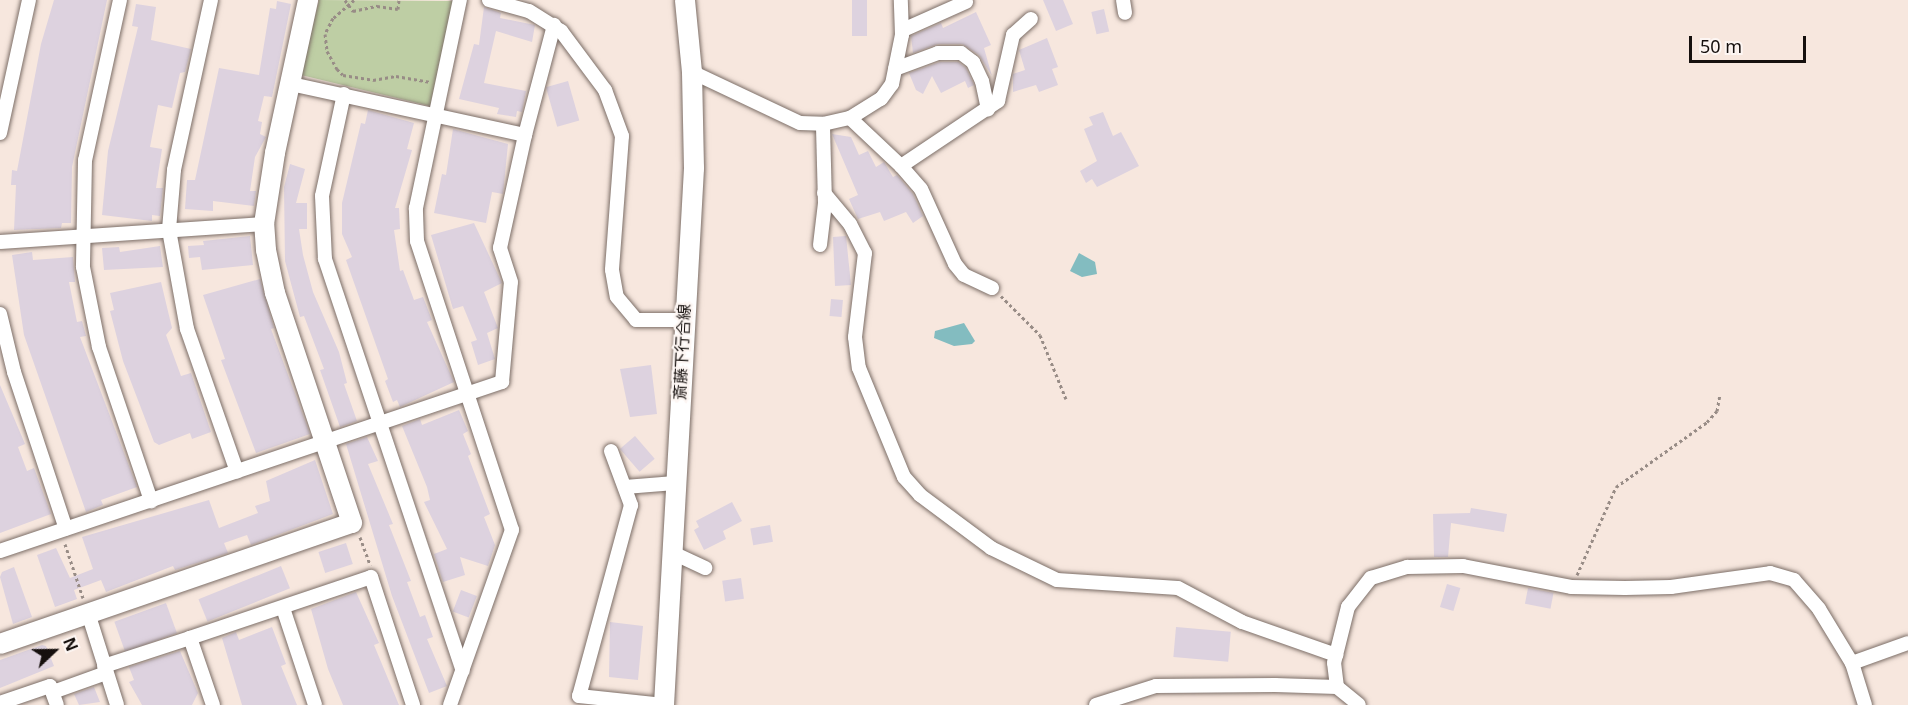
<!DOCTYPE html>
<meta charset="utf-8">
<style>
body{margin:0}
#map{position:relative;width:1908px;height:705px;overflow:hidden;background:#f7e7de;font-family:"Noto Sans","Noto Sans JP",sans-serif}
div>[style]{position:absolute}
.green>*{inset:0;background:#becea4}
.water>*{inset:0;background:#83bcc0}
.building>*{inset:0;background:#ddd2df;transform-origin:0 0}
.path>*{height:3px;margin-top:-1.5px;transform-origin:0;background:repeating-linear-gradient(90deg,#988c86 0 3px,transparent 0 6px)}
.roads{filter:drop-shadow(0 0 2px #7c6e67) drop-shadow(0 0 2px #7c6e67)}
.street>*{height:14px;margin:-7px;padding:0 7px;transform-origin:7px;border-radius:7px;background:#fff}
.secondary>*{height:20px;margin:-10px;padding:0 10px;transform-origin:10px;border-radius:10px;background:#fff}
span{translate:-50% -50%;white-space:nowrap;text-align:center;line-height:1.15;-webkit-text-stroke:4.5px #fdf6f3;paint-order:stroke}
.street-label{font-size:16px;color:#16100e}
.north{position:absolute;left:24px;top:621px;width:60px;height:60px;-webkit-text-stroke:4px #fdf6f3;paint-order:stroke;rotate:68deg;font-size:16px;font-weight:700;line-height:24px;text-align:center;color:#16100e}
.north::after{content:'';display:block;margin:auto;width:21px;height:27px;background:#16100e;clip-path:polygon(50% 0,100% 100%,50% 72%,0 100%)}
.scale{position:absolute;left:1689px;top:36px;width:117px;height:27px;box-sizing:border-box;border:3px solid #16100e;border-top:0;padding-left:8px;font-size:18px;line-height:21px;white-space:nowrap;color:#16100e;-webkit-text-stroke:4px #fdf6f3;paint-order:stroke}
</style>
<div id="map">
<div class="green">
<i style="clip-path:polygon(319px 0,453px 1px,430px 106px,301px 75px)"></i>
</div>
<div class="water">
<i style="clip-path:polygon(1079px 253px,1095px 262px,1097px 274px,1082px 277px,1070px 271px)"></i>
<i style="clip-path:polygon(964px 323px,975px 341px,972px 344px,954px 346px,934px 338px,935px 331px)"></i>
</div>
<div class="building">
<i style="clip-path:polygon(54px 0,107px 0,72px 167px,71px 223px,62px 223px,61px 228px,14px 230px,16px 185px,11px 185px,12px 170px,17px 171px,41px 44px)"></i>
<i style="left:852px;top:0;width:15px;height:36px"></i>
<i style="clip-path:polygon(1043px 0,1063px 0,1073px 24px,1056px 31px)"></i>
<i style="clip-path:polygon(277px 1px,291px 4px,272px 97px,264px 96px,258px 121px,262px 122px,260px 134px,266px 137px,255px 157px,250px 191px,256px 191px,254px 206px,213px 201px,213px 211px,185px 209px,187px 180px,195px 180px,219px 68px,259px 75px,270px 8px,276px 9px)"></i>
<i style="clip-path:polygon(136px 4px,156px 7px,151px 40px,191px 49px,185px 72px,180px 73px,172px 108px,158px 105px,150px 147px,162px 149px,156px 188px,163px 188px,160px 216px,152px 215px,152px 221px,102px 215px,108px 151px,138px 27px,132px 26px)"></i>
<i style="clip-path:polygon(484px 7px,501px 13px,500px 18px,535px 25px,532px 42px,496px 31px,484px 83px,526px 91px,522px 112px,517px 111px,516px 117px,497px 114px,499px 108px,459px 99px,474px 44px,479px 45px)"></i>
<i style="left:1104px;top:9px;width:23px;height:13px;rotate:77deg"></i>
<i style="clip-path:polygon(976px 12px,991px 45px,984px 48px,992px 76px,979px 55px,962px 44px,938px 44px,913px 53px,911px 36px,941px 23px,943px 28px)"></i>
<i style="clip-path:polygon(1047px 38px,1058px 67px,1052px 69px,1058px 85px,1039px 92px,1036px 85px,1013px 92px,1013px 74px,1025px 70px,1019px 50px)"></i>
<i style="clip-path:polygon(940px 62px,958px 62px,966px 68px,974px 85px,968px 88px,965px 81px,941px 93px,932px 76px,923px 94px,916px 90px,909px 73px)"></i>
<i style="left:568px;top:81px;width:41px;height:23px;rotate:74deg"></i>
<i style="clip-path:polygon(368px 110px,414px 123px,407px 149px,412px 150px,395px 208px,399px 208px,400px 229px,394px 230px,400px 271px,403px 270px,414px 300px,423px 297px,432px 320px,427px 322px,454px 382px,400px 407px,397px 400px,393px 402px,385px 381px,388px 379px,346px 260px,352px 257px,342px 234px,342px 203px,361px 123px,365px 124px)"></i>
<i style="clip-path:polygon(1103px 112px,1113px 136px,1121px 132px,1139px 166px,1097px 187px,1092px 179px,1086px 183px,1080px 171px,1097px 161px,1084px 129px,1093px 125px,1089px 117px)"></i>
<i style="clip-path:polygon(453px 129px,508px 144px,503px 194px,492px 192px,486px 223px,434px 213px,442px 174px,446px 175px)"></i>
<i style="clip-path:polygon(832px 134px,851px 137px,859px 155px,868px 151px,876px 167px,884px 162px,893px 177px,897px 175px,913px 194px,923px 216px,913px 223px,906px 212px,884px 221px,880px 212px,858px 219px,849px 199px,858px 195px)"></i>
<i style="clip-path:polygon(290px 164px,305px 169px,296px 203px,307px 203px,307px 229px,299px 229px,303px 255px,313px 292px,339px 352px,347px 383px,344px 384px,357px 421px,340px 427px,320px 370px,324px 369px,304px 316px,300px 317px,285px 261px,284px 187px)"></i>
<i style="clip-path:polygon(474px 223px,502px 283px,484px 292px,498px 328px,487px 333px,495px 359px,478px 365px,471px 342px,477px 340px,463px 306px,453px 309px,431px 235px)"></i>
<i style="clip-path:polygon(250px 236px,253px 265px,202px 270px,200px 257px,189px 258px,188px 246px,204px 245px,203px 241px)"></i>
<i style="clip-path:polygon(846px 236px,851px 285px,835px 286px,833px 237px)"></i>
<i style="clip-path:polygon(160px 246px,163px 267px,104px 270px,102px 248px,119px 247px,120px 252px)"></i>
<i style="clip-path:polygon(32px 252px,33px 260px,73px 257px,75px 282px,69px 282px,77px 322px,82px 321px,86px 336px,80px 337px,137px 487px,101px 500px,103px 505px,86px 512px,24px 335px,12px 255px)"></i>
<i style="clip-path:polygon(260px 279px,274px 328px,271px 329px,310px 434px,256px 453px,221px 360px,225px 359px,203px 295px)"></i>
<i style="clip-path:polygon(161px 282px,172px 328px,166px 335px,181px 376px,191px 373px,211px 432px,192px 439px,190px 433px,159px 445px,154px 442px,123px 361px,110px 311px,114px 310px,110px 293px)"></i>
<i style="left:831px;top:299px;width:12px;height:17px;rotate:5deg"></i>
<i style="clip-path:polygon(651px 365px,657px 414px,630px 417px,620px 369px)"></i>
<i style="clip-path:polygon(0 385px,25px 444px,18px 447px,27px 471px,34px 468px,51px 514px,0 533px)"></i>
<i style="clip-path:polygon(459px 410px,468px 431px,463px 434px,471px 454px,468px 456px,490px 514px,484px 517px,495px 545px,488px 566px,460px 557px,465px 575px,443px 582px,434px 554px,447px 549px,424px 502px,430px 500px,427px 487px,402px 426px,420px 419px,422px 425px)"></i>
<i style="left:635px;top:436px;width:30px;height:20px;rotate:49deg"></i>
<i style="clip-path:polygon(367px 437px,378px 461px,368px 464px,393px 524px,389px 525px,411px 581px,407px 582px,420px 617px,425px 615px,433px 637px,427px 639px,447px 686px,429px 693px,392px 596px,346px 444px)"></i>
<i style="clip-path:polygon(315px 460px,333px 514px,251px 545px,247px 535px,224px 543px,228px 553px,175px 570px,173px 566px,106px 592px,101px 580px,74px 590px,77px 599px,55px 607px,37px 555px,56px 548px,70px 578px,93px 569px,82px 537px,209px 500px,219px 528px,258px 513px,255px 506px,270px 501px,266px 481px)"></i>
<i style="clip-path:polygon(732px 502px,742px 521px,723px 531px,726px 539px,704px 550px,694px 530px,699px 527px,696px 521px)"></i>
<i style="clip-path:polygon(1471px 508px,1507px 514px,1504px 532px,1451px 523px,1448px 557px,1434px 557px,1433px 514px,1470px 513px)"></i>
<i style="left:770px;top:525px;width:17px;height:20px;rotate:80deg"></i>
<i style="left:346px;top:543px;width:22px;height:29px;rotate:72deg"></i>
<i style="left:281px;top:566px;width:24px;height:89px;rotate:68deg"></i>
<i style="clip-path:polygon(14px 567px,32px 617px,13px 624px,0 577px,2px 572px)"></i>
<i style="left:741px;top:578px;width:21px;height:19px;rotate:82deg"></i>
<i style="left:1447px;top:584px;width:14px;height:24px;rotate:17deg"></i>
<i style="left:1528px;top:588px;width:26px;height:16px;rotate:11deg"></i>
<i style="left:461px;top:590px;width:17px;height:23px;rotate:21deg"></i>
<i style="clip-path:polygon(356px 592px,379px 643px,374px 645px,399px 705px,343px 705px,328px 669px,311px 609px)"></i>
<i style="left:166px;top:603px;width:32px;height:55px;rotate:70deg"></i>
<i style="clip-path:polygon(610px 622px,643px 626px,638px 680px,609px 677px)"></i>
<i style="clip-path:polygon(272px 627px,286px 664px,281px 666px,297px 705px,242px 705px,222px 638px,236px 632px,239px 640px)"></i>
<i style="left:1176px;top:627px;width:55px;height:30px;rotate:5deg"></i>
<i style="clip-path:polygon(42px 645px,46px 646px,54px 666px,0 688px,0 660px)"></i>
<i style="clip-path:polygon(180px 651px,198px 693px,192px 705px,142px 705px,129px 682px,134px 680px,129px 667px)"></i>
<i style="clip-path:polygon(94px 687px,100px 702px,79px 705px,74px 694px)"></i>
</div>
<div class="path">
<i style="left:345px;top:0;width:14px;rotate:54deg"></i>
<i style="left:353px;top:11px;width:25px;rotate:-12deg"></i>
<i style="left:377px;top:6px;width:21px;rotate:8deg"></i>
<i style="left:398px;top:9px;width:9px;rotate:-84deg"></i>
<i style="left:354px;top:0;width:28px;rotate:139deg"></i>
<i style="left:333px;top:18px;width:18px;rotate:117deg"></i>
<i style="left:325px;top:34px;width:17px;rotate:83deg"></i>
<i style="left:327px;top:51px;width:21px;rotate:61deg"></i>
<i style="left:337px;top:69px;width:8px;rotate:45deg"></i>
<i style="left:343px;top:75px;width:30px;rotate:9deg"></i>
<i style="left:373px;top:80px;width:23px;rotate:-10deg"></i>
<i style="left:396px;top:76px;width:35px;rotate:10deg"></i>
<i style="left:1001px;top:296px;width:55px;rotate:45deg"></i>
<i style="left:1040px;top:335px;width:69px;rotate:67.9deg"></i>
<i style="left:360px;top:537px;width:30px;rotate:70deg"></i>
<i style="left:65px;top:544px;width:57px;rotate:71.6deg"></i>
<i style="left:1577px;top:575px;width:96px;rotate:-66.1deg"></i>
<i style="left:1616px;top:487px;width:112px;rotate:-35.5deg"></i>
<i style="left:1707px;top:422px;width:15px;rotate:-48deg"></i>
<i style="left:1717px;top:411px;width:17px;rotate:-80deg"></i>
</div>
<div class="roads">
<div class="street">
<i style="left:120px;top:0;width:164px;rotate:102.3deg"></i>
<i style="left:85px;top:160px;width:107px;rotate:91.1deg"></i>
<i style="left:83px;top:267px;width:82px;rotate:78.7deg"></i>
<i style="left:99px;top:347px;width:163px;rotate:71.3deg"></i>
<i style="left:211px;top:0;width:174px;rotate:102.3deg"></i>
<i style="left:174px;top:170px;width:60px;rotate:94.8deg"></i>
<i style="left:169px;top:230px;width:101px;rotate:79.7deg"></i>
<i style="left:187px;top:329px;width:151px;rotate:70.7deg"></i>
<i style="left:489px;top:0;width:41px;rotate:15.4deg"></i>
<i style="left:529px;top:11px;width:38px;rotate:32deg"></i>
<i style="left:561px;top:31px;width:74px;rotate:53.3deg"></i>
<i style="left:605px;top:90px;width:49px;rotate:69.7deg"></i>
<i style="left:622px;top:136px;width:134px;rotate:94.3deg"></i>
<i style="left:612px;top:270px;width:27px;rotate:80deg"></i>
<i style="left:617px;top:297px;width:30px;rotate:50deg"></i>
<i style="left:636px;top:320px;width:48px"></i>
<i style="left:1123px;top:0;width:13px;rotate:81deg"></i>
<i style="left:903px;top:30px;width:69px;rotate:-24deg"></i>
<i style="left:895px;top:69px;width:46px;rotate:-20.4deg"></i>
<i style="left:938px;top:53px;width:23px"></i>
<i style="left:961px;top:53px;width:15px;rotate:37deg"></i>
<i style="left:973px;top:62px;width:21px;rotate:65deg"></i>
<i style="left:982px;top:81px;width:29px;rotate:78deg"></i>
<i style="left:692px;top:72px;width:119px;rotate:25.3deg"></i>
<i style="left:800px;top:123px;width:23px;rotate:2deg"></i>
<i style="left:823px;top:124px;width:28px;rotate:-13deg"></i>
<i style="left:850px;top:118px;width:36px;rotate:-32deg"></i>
<i style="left:881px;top:99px;width:19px;rotate:-54deg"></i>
<i style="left:892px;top:84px;width:50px;rotate:-78.5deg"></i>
<i style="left:902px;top:35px;width:35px;rotate:-92deg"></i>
<i style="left:344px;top:94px;width:104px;rotate:102.2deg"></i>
<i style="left:322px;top:196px;width:63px;rotate:87.3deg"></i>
<i style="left:325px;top:259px;width:434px;rotate:71.5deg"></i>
<i style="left:850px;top:118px;width:70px;rotate:43.3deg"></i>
<i style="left:901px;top:166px;width:117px;rotate:-33.8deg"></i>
<i style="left:998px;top:101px;width:68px;rotate:-77.2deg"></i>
<i style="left:1013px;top:35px;width:24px;rotate:-42deg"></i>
<i style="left:0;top:133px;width:136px;rotate:-77.7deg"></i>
<i style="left:525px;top:135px;width:114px;rotate:-75.2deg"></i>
<i style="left:901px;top:166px;width:30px;rotate:49deg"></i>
<i style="left:921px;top:189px;width:82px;rotate:65.6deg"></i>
<i style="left:955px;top:264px;width:14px;rotate:51deg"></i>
<i style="left:964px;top:275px;width:31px;rotate:25deg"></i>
<i style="left:824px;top:193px;width:40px;rotate:50deg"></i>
<i style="left:850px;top:224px;width:33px;rotate:63deg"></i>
<i style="left:865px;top:253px;width:85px;rotate:96.8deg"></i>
<i style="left:855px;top:337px;width:31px;rotate:83deg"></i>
<i style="left:859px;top:368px;width:118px;rotate:67.6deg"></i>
<i style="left:904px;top:477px;width:24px;rotate:48deg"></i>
<i style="left:920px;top:495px;width:89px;rotate:36.7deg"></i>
<i style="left:991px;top:548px;width:73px;rotate:25.9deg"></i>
<i style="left:1057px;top:580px;width:121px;rotate:3.8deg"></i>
<i style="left:1178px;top:588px;width:72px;rotate:28deg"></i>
<i style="left:1242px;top:622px;width:100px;rotate:19.3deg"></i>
<i style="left:0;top:242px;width:265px;rotate:-3.9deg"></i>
<i style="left:820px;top:245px;width:42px;rotate:-83.2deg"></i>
<i style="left:825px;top:203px;width:79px;rotate:-91.5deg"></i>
<i style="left:0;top:314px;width:60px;rotate:76.4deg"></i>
<i style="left:14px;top:372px;width:165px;rotate:71.7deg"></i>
<i style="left:611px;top:451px;width:58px;rotate:69.7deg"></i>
<i style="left:631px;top:505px;width:198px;rotate:105.2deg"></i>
<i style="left:579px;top:696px;width:85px;rotate:6deg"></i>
<i style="left:625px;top:487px;width:50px;rotate:-4.6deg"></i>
<i style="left:0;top:551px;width:530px;rotate:-18.61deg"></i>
<i style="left:502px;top:382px;width:100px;rotate:-84.9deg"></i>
<i style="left:511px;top:282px;width:36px;rotate:-108deg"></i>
<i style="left:500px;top:248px;width:116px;rotate:-77.5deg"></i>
<i style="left:525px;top:135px;width:239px;rotate:-167.7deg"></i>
<i style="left:671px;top:552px;width:38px;rotate:25deg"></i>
<i style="left:283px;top:608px;width:102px;rotate:71.7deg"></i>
<i style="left:89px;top:616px;width:93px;rotate:72.5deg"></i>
<i style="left:1852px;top:663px;width:59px;rotate:-19.7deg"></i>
<i style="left:104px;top:666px;width:90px;rotate:-18deg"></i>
<i style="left:1337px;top:687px;width:24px;rotate:-97deg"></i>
<i style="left:1334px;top:663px;width:58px;rotate:-76deg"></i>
<i style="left:1348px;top:607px;width:37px;rotate:-52deg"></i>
<i style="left:1371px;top:578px;width:38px;rotate:-17deg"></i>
<i style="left:1407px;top:567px;width:56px;rotate:-1deg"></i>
<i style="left:1463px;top:566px;width:110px;rotate:11deg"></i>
<i style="left:1571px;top:587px;width:54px;rotate:1.1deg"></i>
<i style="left:1625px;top:588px;width:46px;rotate:-1.2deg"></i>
<i style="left:1671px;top:587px;width:100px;rotate:-8deg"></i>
<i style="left:1770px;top:573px;width:25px;rotate:16deg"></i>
<i style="left:1794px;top:580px;width:38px;rotate:49deg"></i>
<i style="left:1819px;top:609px;width:63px;rotate:58.6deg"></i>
<i style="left:1852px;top:663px;width:44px;rotate:72.8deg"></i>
<i style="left:53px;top:692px;width:56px;rotate:-19.7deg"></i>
<i style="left:0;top:703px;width:53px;rotate:-18.8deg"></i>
<i style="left:50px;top:686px;width:20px;rotate:70deg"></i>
<i style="left:213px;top:705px;width:71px;rotate:-108.9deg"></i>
<i style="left:190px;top:638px;width:191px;rotate:-18.6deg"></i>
<i style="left:371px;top:577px;width:135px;rotate:71.8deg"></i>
<i style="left:450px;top:705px;width:186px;rotate:-70.5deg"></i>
<i style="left:512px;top:530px;width:304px;rotate:-108.2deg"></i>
<i style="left:417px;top:241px;width:33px;rotate:-92deg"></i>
<i style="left:416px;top:208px;width:213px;rotate:-78.1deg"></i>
<i style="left:1096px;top:705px;width:63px;rotate:-17.6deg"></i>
<i style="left:1156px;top:686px;width:119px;rotate:-0.5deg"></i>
<i style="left:1275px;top:685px;width:62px;rotate:1.8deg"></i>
<i style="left:1337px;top:687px;width:28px;rotate:39deg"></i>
</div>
<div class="secondary">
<i style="left:0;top:644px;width:372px;rotate:-19deg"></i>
<i style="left:352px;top:523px;width:243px;rotate:-108.5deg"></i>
<i style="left:275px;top:293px;width:44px;rotate:-101.8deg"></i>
<i style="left:266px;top:250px;width:26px;rotate:-94deg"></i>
<i style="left:264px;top:224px;width:72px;rotate:-81.2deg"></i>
<i style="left:275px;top:153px;width:157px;rotate:-77.8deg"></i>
<i style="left:664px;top:705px;width:538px;rotate:-86.8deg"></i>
<i style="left:694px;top:168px;width:96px;rotate:-91.2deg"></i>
<i style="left:692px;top:72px;width:72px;rotate:-95.6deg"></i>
</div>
</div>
<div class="street-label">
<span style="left:682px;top:352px;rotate:-87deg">斎藤下行合線</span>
</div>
<div class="north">N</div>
<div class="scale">50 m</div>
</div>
